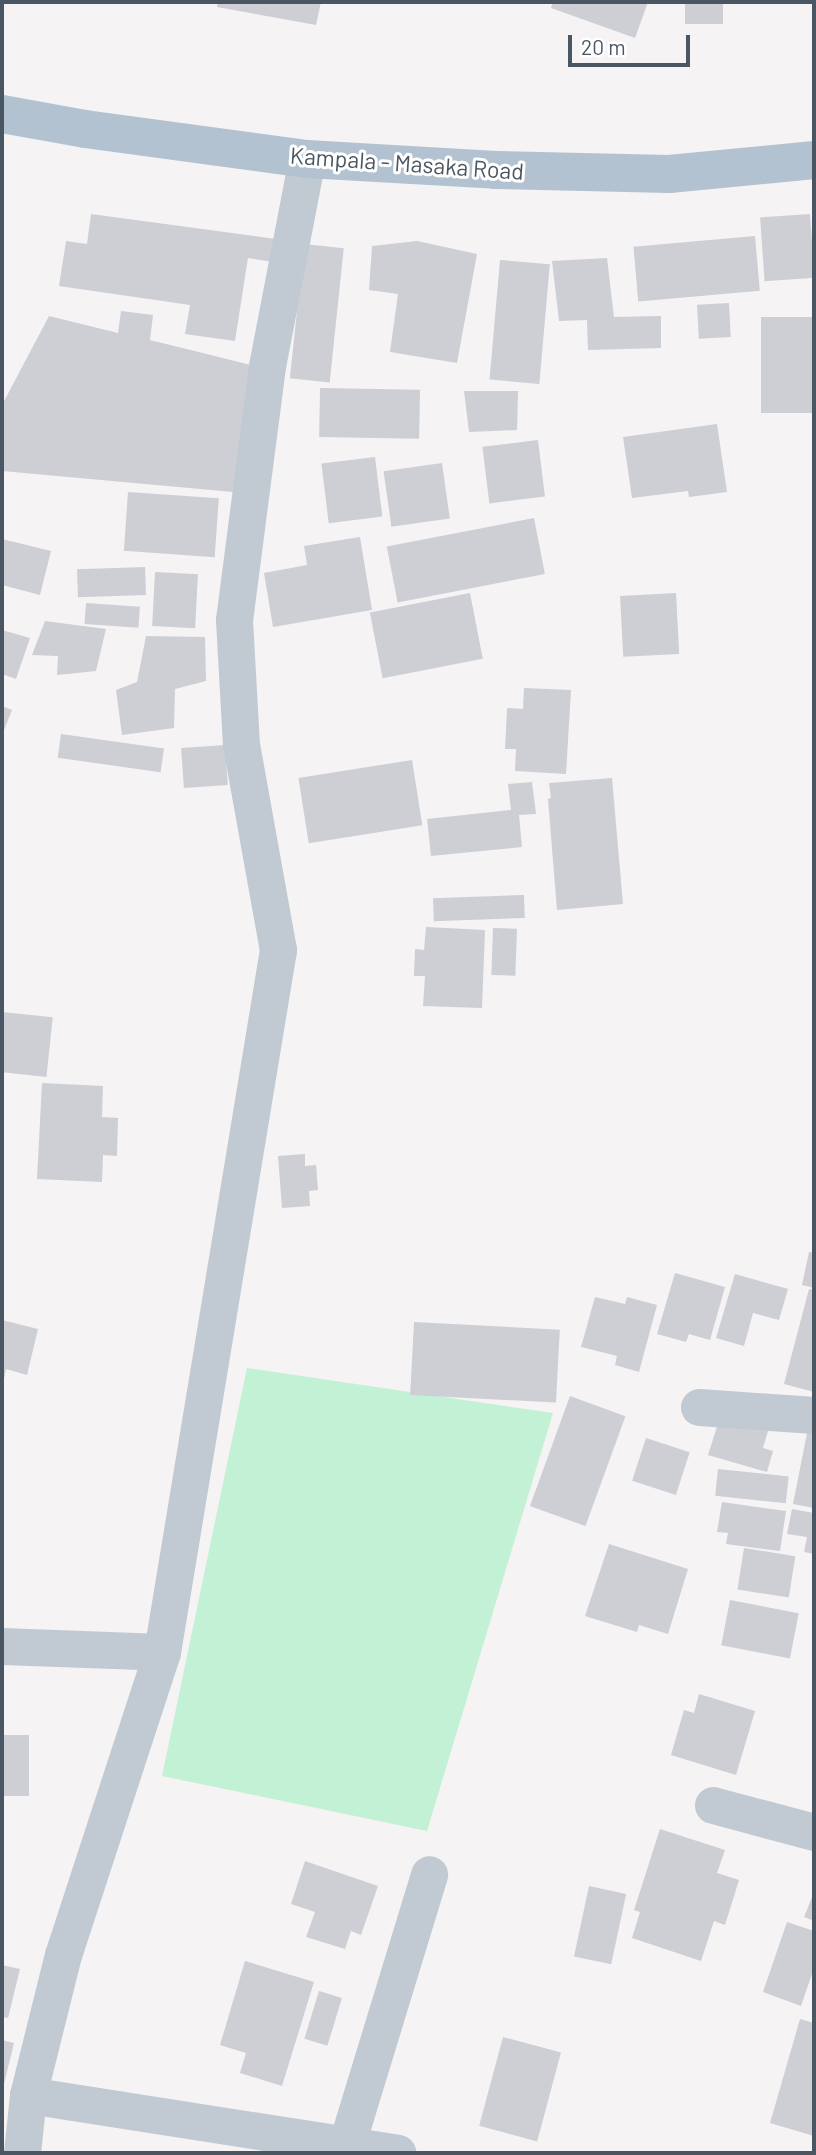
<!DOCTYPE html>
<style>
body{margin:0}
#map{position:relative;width:816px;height:2155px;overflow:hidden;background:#f5f3f3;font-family:Barlow,sans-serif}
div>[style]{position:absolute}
.green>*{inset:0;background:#c3f1d5}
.building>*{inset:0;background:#cdcfd5;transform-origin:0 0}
.minor>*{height:37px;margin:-18.5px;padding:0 18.5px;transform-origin:18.5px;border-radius:18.5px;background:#c1cad2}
.primary>*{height:38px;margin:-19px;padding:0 19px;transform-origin:19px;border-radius:19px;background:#b3c2d1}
span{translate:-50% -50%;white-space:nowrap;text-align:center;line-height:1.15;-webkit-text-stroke:6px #fff;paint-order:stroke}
.street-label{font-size:23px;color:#4a5661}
.frame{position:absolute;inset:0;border:4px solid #4a5661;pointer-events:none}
.scale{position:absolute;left:568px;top:35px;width:122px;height:32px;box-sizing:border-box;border:4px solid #4a5661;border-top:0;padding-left:9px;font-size:21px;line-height:24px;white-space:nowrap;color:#4a5661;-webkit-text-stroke:5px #fff;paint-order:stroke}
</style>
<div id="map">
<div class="green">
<i style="clip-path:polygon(247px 1368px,553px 1413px,427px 1831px,162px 1776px)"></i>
</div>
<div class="building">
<i style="clip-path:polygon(218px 2px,321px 2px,316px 25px,217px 7px)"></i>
<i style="clip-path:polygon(553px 2px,648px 2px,635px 38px,551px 8px)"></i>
<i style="left:685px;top:2px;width:38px;height:22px"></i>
<i style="clip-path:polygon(91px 214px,283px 240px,280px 263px,248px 258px,235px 341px,185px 334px,190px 305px,59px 286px,66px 241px,87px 244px)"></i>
<i style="left:810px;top:214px;width:64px;height:50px;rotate:86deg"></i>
<i style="left:755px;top:236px;width:55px;height:122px;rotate:85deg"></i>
<i style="clip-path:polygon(417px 241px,477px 254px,457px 363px,390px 352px,398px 294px,369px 290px,372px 246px)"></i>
<i style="left:304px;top:244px;width:40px;height:135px;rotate:6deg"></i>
<i style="clip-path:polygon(607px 258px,614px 317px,661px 316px,661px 348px,588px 350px,587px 320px,559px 321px,552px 261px)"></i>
<i style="left:500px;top:260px;width:50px;height:120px;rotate:5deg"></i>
<i style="left:729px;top:303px;width:34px;height:32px;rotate:87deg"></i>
<i style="clip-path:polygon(121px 311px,153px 315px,150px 340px,259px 367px,233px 492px,2px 471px,2px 405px,49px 316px,118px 333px)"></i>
<i style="left:761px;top:317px;width:53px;height:96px"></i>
<i style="left:320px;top:388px;width:100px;height:49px;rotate:1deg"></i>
<i style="clip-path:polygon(464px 391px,518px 391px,517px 430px,469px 432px)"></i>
<i style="clip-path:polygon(717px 424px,727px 492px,689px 497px,688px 491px,632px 498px,623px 437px)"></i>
<i style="left:538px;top:440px;width:57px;height:56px;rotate:83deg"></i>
<i style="left:375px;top:457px;width:60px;height:54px;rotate:83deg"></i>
<i style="left:442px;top:463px;width:56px;height:59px;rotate:82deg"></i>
<i style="left:128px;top:492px;width:91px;height:59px;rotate:4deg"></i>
<i style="left:534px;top:518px;width:57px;height:150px;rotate:79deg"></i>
<i style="clip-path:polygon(360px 537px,372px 610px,273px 627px,264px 573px,307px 565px,304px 546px)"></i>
<i style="clip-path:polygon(2px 539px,51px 551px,40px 595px,2px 585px)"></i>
<i style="left:145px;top:567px;width:28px;height:68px;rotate:88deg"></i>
<i style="left:155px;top:572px;width:43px;height:54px;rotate:3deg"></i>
<i style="left:470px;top:593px;width:67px;height:102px;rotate:79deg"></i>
<i style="left:676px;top:593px;width:61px;height:56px;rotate:87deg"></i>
<i style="left:86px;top:603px;width:54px;height:21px;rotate:4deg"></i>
<i style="clip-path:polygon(45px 621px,106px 629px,96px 671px,57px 675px,58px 656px,32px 655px)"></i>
<i style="clip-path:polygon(2px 630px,30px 638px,16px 679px,2px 674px)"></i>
<i style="clip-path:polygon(146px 636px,205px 637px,206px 681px,175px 689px,174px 728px,122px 735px,116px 690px,137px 682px)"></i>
<i style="clip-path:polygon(524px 688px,571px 690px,566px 774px,515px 771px,516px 749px,505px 749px,507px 708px,523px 709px)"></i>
<i style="clip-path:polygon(2px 706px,12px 710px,2px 735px)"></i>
<i style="left:61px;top:734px;width:104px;height:24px;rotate:8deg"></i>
<i style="left:225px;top:745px;width:40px;height:44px;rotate:86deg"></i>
<i style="left:412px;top:760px;width:66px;height:115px;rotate:81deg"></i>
<i style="clip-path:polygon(612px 778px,623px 904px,557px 910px,548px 799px,551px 798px,549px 783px)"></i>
<i style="clip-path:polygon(532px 782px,536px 814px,519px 815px,522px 847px,431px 856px,427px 819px,511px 810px,508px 784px)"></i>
<i style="left:524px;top:895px;width:23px;height:91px;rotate:88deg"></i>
<i style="clip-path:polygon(426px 927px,485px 930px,482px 1008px,423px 1006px,425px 976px,414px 976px,415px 949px,424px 950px)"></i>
<i style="left:493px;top:928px;width:24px;height:47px;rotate:2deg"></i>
<i style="left:2px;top:1012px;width:51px;height:60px;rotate:6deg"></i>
<i style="clip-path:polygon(42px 1083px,103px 1086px,102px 1117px,118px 1118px,117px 1156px,103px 1155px,102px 1182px,37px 1179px)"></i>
<i style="clip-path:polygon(305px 1154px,305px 1166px,316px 1165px,318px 1190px,309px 1191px,310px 1206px,282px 1208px,278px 1156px)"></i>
<i style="clip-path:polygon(809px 1252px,814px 1253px,814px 1288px,802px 1285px)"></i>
<i style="clip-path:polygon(675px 1273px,725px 1287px,710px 1340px,689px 1334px,686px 1342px,657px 1334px)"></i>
<i style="clip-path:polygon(735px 1274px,788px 1289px,779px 1320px,753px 1313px,744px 1346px,716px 1338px)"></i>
<i style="clip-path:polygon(809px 1289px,814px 1290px,814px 1392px,784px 1384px)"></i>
<i style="clip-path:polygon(595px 1297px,625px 1304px,627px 1297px,657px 1305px,639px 1372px,615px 1365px,617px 1356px,581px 1347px)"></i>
<i style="clip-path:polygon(2px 1320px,38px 1329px,27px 1375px,6px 1369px,3px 1384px)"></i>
<i style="left:414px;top:1322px;width:146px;height:73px;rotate:3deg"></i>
<i style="left:570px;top:1396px;width:59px;height:117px;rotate:20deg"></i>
<i style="clip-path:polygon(720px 1417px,768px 1431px,763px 1448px,773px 1451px,767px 1472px,708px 1455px)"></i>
<i style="clip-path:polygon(809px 1423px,814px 1424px,814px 1508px,793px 1504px)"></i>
<i style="left:646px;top:1438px;width:46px;height:45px;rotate:18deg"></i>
<i style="left:718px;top:1469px;width:71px;height:27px;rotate:6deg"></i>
<i style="clip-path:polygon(722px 1502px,786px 1511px,780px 1551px,726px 1544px,728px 1533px,717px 1532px)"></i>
<i style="clip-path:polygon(792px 1509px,814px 1513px,814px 1554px,804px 1552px,807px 1537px,787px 1534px)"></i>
<i style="clip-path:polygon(609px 1544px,688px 1569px,668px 1634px,639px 1625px,637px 1632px,585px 1616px)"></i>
<i style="left:744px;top:1548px;width:52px;height:42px;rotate:9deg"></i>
<i style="left:730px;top:1600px;width:70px;height:46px;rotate:11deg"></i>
<i style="clip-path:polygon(699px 1694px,755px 1711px,736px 1775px,671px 1755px,684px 1710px,694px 1713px)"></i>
<i style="left:2px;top:1735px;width:27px;height:61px"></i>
<i style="clip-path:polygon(660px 1829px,725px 1850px,717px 1873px,739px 1880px,725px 1925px,714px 1921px,701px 1961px,632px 1938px,640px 1912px,634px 1910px)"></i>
<i style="clip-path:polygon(305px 1861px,378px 1886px,361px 1935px,351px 1931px,345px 1949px,306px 1937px,315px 1912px,291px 1904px)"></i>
<i style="left:589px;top:1886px;width:38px;height:72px;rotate:12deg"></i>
<i style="clip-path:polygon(814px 1892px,814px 1921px,804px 1917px)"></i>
<i style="clip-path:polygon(787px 1922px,814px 1931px,814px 1968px,801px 2006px,763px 1992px)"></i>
<i style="clip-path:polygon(245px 1961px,314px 1982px,282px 2086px,240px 2073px,246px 2053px,220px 2045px)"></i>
<i style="clip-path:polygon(2px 1965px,20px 1969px,8px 2018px,2px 2017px)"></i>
<i style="left:319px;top:1991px;width:24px;height:50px;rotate:17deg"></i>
<i style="clip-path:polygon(800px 2019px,814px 2023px,814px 2136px,770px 2123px)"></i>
<i style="left:503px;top:2037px;width:60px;height:92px;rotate:15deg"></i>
<i style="clip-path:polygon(2px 2040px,14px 2043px,3px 2088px,2px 2088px)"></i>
</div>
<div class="minor">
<i style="left:699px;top:1407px;width:115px;rotate:4deg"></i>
<i style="left:2px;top:1646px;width:160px;rotate:2.1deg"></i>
<i style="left:713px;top:1805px;width:105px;rotate:15deg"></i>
<i style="left:28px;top:2095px;width:374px;rotate:8.9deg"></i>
<i style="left:347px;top:2143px;width:281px;rotate:-73deg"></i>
<i style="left:22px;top:2153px;width:58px;rotate:-84.1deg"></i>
<i style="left:28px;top:2095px;width:144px;rotate:-76deg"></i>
<i style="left:63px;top:1955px;width:319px;rotate:-71.9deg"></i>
<i style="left:162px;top:1652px;width:712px;rotate:-80.62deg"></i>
<i style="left:278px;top:950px;width:208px;rotate:-100.2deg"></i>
<i style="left:241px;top:745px;width:125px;rotate:-93.2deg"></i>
<i style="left:234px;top:620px;width:256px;rotate:-82.6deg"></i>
<i style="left:267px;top:366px;width:211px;rotate:-79.1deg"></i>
</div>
<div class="primary">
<i style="left:2px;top:114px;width:84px;rotate:10.2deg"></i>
<i style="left:85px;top:129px;width:224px;rotate:7.7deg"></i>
<i style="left:307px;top:159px;width:189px;rotate:3.3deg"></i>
<i style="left:496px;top:170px;width:173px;rotate:1.3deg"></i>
<i style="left:669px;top:174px;width:146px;rotate:-5.5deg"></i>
</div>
<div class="street-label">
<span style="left:407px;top:163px;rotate:4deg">Kampala - Masaka Road</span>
</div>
<div class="frame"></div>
<div class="scale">20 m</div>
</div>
